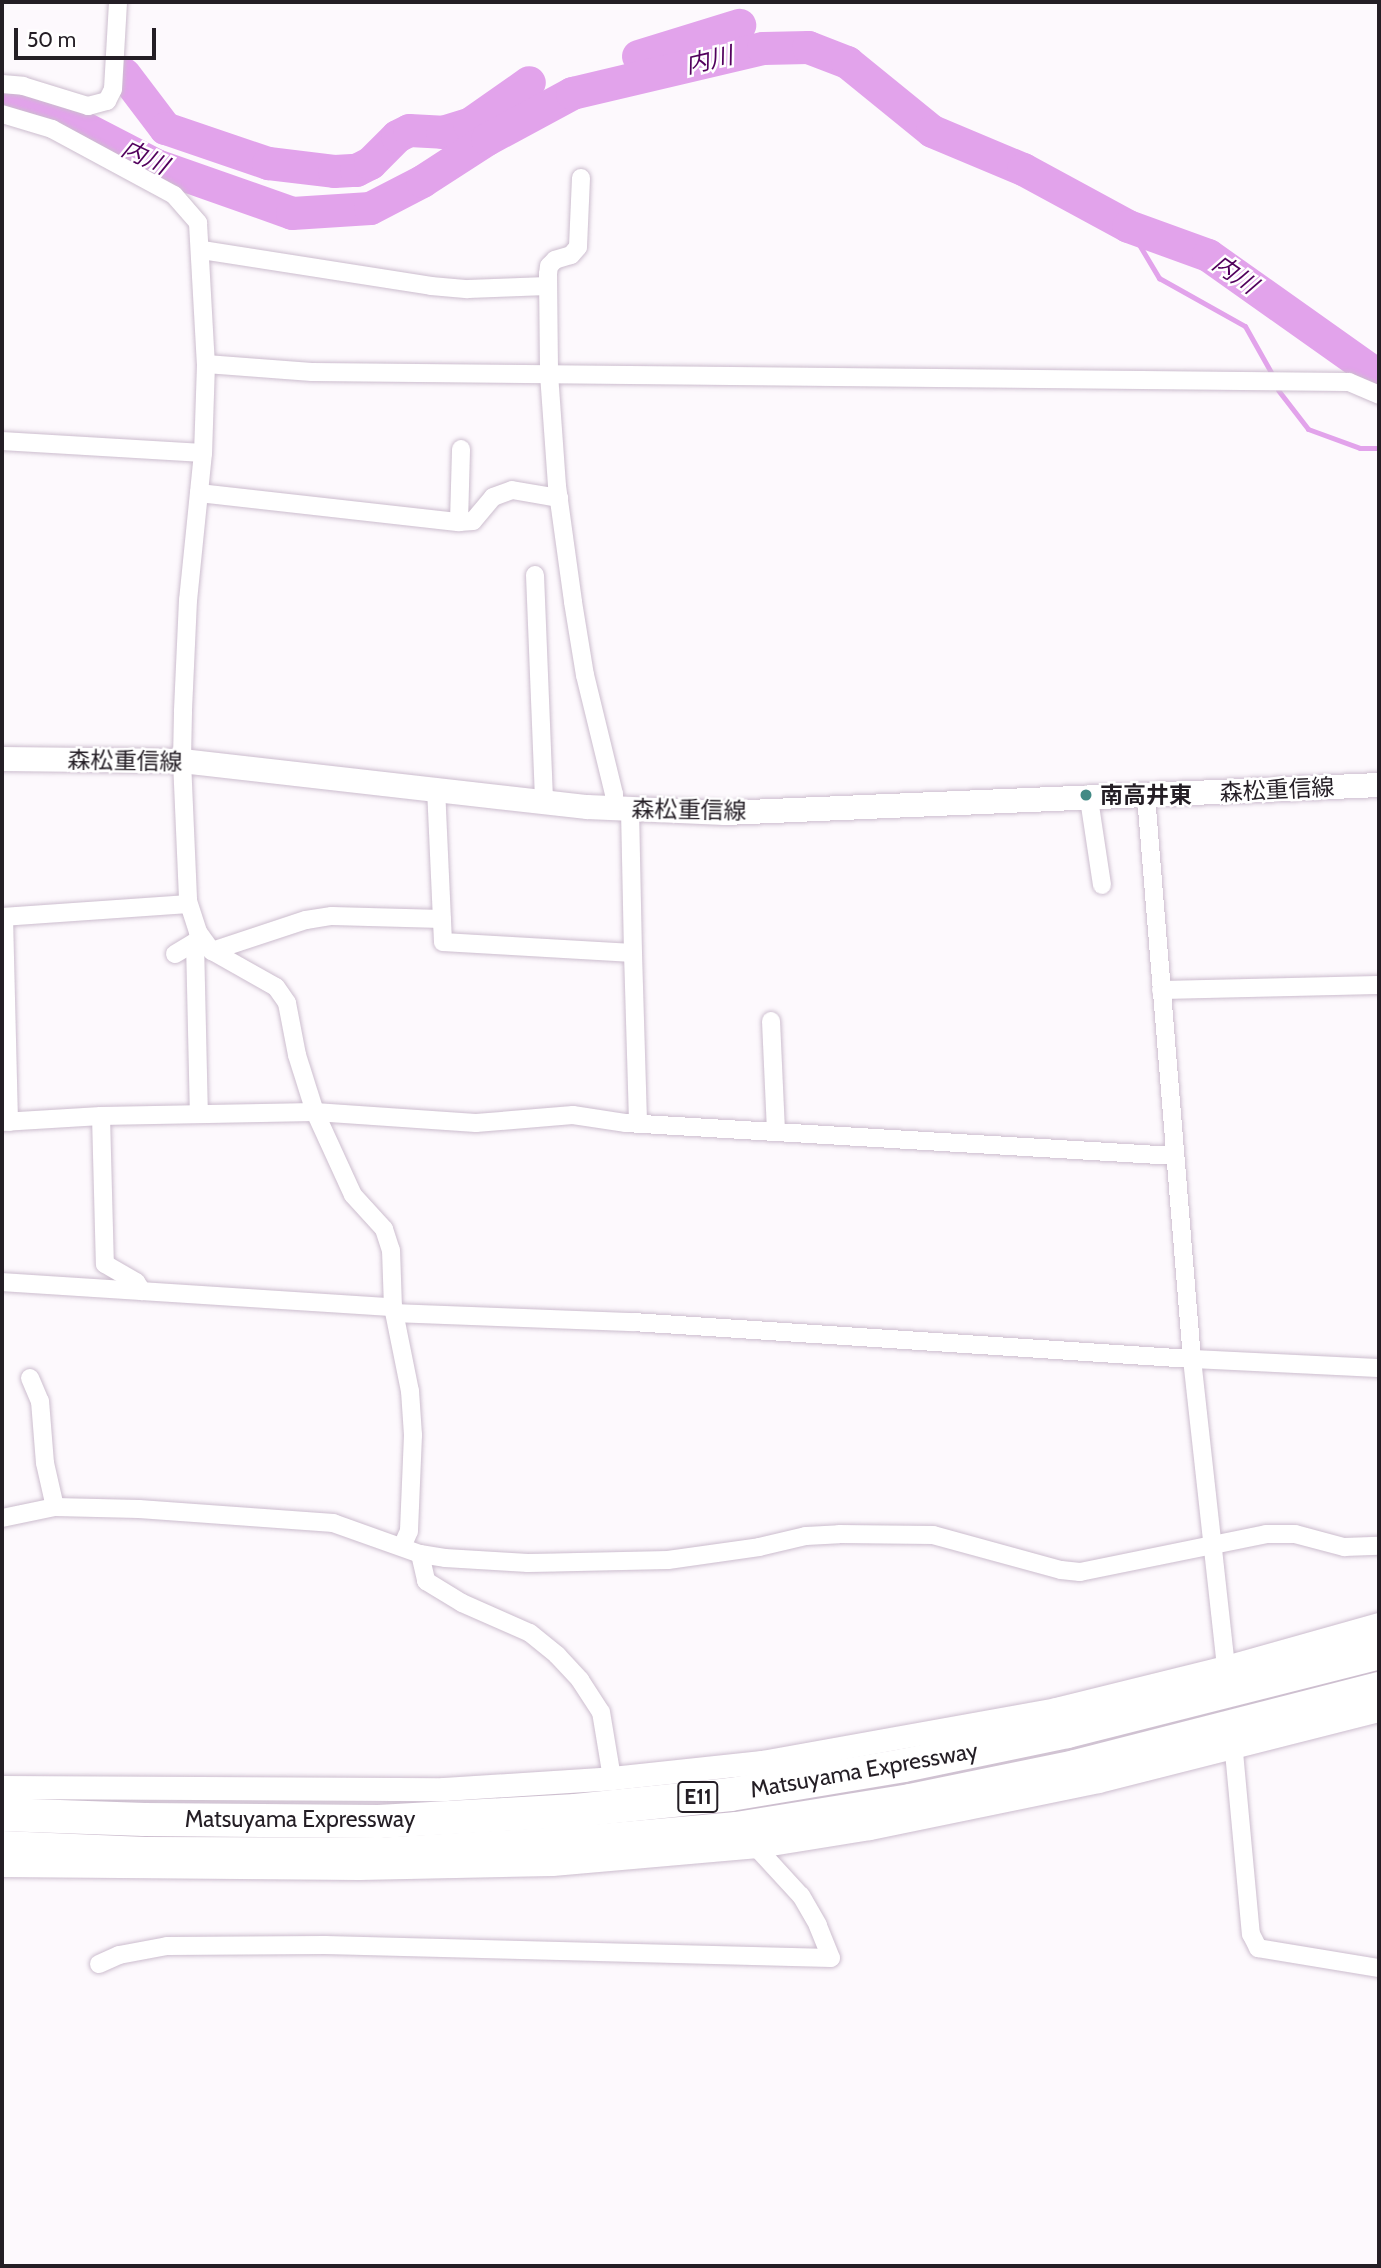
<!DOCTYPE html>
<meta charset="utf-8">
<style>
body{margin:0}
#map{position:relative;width:1381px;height:2268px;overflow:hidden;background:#fdf9fd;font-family:Cabin,"Noto Sans JP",sans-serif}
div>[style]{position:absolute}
.stream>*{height:5px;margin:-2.5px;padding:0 2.5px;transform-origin:2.5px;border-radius:2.5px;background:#e2a3eb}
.river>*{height:33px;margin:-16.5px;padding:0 16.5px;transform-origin:16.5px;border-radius:16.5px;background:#e2a3eb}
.roads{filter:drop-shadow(0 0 2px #ccbdce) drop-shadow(0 0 2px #ccbdce)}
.minor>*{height:18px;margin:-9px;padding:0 9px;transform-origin:9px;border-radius:9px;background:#fff}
.tertiary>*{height:23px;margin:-11.5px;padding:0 11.5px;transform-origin:11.5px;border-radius:11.5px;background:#fff}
.secondary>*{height:24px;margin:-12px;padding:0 12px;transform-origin:12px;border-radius:12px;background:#fff}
.motorway>*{height:33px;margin:-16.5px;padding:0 16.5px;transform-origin:16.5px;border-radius:16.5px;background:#fff}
.dots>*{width:19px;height:19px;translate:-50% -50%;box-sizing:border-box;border:4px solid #fff;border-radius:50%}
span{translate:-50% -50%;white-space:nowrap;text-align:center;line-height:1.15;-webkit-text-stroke:5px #fff;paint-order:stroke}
.shield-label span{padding:2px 5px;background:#fff;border:2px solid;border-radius:5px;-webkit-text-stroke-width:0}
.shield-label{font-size:21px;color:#241e25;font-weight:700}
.street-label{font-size:23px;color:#241e25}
.poi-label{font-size:23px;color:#241e25;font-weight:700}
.left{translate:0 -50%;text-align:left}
.water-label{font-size:24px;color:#52005d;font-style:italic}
.frame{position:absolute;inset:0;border:4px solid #241e25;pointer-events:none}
.scale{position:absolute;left:14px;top:28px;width:142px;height:32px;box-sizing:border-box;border:4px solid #241e25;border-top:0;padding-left:9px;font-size:21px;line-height:24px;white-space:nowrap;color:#241e25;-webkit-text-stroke:5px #fff;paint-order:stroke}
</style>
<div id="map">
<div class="stream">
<i style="left:1128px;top:226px;width:61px;rotate:59.2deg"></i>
<i style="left:1159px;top:278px;width:98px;rotate:29.2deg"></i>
<i style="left:1245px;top:326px;width:55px;rotate:60.6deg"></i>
<i style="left:1278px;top:390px;width:49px;rotate:52.4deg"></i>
<i style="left:1308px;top:429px;width:55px;rotate:20.1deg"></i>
<i style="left:1360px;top:448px;width:19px"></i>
</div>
<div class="river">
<i style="left:638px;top:56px;width:106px;rotate:-17.1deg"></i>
<i style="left:124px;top:74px;width:68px;rotate:52.8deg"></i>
<i style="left:165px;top:128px;width:109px;rotate:18.8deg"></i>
<i style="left:268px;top:163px;width:66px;rotate:6.9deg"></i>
<i style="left:334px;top:171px;width:22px;rotate:-3deg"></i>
<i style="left:356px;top:170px;width:16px;rotate:-27deg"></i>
<i style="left:370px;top:163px;width:38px;rotate:-45deg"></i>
<i style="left:397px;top:136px;width:13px;rotate:-27deg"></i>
<i style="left:409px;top:130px;width:33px;rotate:3deg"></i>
<i style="left:442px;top:132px;width:28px;rotate:-17deg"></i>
<i style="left:469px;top:124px;width:73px;rotate:-35deg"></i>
<i style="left:2px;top:98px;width:68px;rotate:17.9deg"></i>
<i style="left:67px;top:119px;width:100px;rotate:27.3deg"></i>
<i style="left:156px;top:165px;width:144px;rotate:19.4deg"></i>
<i style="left:292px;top:213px;width:78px;rotate:-3.7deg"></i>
<i style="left:370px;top:208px;width:59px;rotate:-27.4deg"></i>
<i style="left:422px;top:181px;width:77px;rotate:-32.9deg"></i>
<i style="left:487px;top:139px;width:97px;rotate:-28.4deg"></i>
<i style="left:572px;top:93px;width:196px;rotate:-13.3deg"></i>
<i style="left:763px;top:48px;width:45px;rotate:-1.3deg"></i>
<i style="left:808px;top:47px;width:42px;rotate:21deg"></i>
<i style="left:847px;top:62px;width:109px;rotate:39.1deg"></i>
<i style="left:932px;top:131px;width:99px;rotate:22.7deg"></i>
<i style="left:1023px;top:169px;width:119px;rotate:28.5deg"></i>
<i style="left:1128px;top:226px;width:85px;rotate:19.9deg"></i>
<i style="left:1208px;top:255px;width:209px;rotate:35.3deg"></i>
</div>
<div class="roads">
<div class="minor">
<i style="left:2px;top:84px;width:21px;rotate:5deg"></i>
<i style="left:23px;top:86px;width:68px;rotate:17.1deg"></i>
<i style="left:88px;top:106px;width:20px;rotate:-15deg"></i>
<i style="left:107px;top:101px;width:13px;rotate:-63deg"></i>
<i style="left:113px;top:89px;width:87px;rotate:-86.7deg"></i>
<i style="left:2px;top:114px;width:52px;rotate:16.7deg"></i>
<i style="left:52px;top:129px;width:139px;rotate:28.4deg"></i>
<i style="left:174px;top:195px;width:37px;rotate:49deg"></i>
<i style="left:198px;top:223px;width:141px;rotate:86.8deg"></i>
<i style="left:206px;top:364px;width:89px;rotate:91.9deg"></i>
<i style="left:203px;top:453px;width:148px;rotate:95.8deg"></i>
<i style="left:188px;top:600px;width:112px;rotate:92.6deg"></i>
<i style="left:183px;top:712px;width:49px;rotate:91.2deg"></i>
<i style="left:182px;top:761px;width:140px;rotate:87.5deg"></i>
<i style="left:188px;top:901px;width:33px;rotate:72deg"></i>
<i style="left:198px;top:932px;width:24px;rotate:54deg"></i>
<i style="left:212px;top:951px;width:73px;rotate:29.4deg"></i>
<i style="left:276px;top:987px;width:19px;rotate:55deg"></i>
<i style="left:287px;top:1003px;width:53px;rotate:79.1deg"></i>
<i style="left:297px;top:1055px;width:60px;rotate:72.5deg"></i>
<i style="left:315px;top:1112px;width:91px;rotate:65.4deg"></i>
<i style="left:353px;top:1195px;width:46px;rotate:47.6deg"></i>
<i style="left:384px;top:1229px;width:22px;rotate:72deg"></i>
<i style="left:391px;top:1250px;width:57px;rotate:88deg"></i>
<i style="left:393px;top:1307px;width:86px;rotate:78.6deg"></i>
<i style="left:410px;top:1391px;width:44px;rotate:86.1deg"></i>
<i style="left:413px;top:1435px;width:96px;rotate:92.4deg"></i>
<i style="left:409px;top:1531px;width:17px;rotate:114deg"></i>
<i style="left:581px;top:178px;width:69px;rotate:92.5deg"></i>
<i style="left:578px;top:247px;width:11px;rotate:131deg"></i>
<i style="left:571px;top:255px;width:17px;rotate:163deg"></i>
<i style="left:555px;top:260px;width:8px;rotate:135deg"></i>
<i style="left:549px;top:266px;width:8px;rotate:97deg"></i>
<i style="left:548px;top:274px;width:100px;rotate:89.4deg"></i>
<i style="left:549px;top:374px;width:112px;rotate:85.9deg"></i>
<i style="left:557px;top:486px;width:117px;rotate:82.1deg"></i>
<i style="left:573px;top:602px;width:74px;rotate:80.7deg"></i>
<i style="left:585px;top:675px;width:122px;rotate:76.3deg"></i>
<i style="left:614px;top:794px;width:15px;rotate:90deg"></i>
<i style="left:202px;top:250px;width:232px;rotate:8.9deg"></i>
<i style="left:431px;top:286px;width:37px;rotate:5deg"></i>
<i style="left:468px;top:289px;width:79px;rotate:-2.2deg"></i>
<i style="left:206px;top:364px;width:106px;rotate:4.3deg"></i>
<i style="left:312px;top:372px;width:1037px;rotate:0.55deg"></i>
<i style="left:1349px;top:382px;width:33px;rotate:23deg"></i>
<i style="left:2px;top:441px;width:201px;rotate:3.4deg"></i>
<i style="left:199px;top:493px;width:262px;rotate:6.4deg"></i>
<i style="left:459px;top:522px;width:14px;rotate:-4deg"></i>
<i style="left:473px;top:521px;width:31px;rotate:-50deg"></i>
<i style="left:493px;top:497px;width:20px;rotate:-20deg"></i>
<i style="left:512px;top:490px;width:48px;rotate:9.7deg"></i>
<i style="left:459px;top:522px;width:73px;rotate:-88.4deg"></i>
<i style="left:535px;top:575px;width:227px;rotate:87.7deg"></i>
<i style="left:436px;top:788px;width:154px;rotate:87.4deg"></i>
<i style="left:443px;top:942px;width:190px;rotate:3.3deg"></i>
<i style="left:633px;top:953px;width:144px;rotate:-91.2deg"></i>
<i style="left:1146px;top:796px;width:565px;rotate:85.33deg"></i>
<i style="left:1192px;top:1359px;width:310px;rotate:83.7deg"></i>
<i style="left:1089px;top:799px;width:87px;rotate:81.4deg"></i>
<i style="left:2px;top:917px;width:187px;rotate:-4deg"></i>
<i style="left:4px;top:917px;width:205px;rotate:88.6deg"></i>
<i style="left:195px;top:942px;width:171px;rotate:88.7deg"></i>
<i style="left:212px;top:951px;width:99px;rotate:-18.3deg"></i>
<i style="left:306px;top:920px;width:26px;rotate:-9deg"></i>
<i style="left:332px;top:916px;width:110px;rotate:1.6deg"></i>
<i style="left:633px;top:953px;width:170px;rotate:88.3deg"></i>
<i style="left:175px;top:954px;width:31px;rotate:-31deg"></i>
<i style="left:1161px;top:990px;width:218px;rotate:-1.3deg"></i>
<i style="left:771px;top:1021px;width:111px;rotate:87.4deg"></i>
<i style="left:101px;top:1116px;width:148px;rotate:88.5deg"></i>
<i style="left:105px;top:1264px;width:36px;rotate:30deg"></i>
<i style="left:136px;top:1282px;width:11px;rotate:56deg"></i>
<i style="left:2px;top:1122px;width:99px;rotate:-3.5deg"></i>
<i style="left:101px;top:1116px;width:214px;rotate:-1.1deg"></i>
<i style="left:315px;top:1112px;width:161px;rotate:3.9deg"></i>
<i style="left:476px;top:1123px;width:97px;rotate:-4.7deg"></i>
<i style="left:573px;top:1115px;width:54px;rotate:8.6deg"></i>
<i style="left:626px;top:1123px;width:550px;rotate:3.44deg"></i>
<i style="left:2px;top:1282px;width:392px;rotate:3.7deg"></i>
<i style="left:395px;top:1313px;width:238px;rotate:2.2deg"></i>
<i style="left:633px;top:1322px;width:560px;rotate:3.79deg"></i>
<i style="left:1192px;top:1359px;width:187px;rotate:2.8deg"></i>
<i style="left:30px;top:1378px;width:25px;rotate:67deg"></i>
<i style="left:40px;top:1401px;width:62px;rotate:85.4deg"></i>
<i style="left:45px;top:1463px;width:45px;rotate:77.2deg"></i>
<i style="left:2px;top:1518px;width:54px;rotate:-11.7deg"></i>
<i style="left:55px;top:1507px;width:84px;rotate:1.4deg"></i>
<i style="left:139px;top:1509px;width:195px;rotate:4.1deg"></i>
<i style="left:333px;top:1523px;width:92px;rotate:19.6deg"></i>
<i style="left:420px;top:1554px;width:25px;rotate:9deg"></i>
<i style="left:445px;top:1558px;width:83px;rotate:3.4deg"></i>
<i style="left:528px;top:1563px;width:140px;rotate:-1.2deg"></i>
<i style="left:668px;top:1560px;width:92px;rotate:-8.1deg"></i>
<i style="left:759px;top:1547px;width:48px;rotate:-13.2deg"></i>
<i style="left:806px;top:1536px;width:33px;rotate:-3deg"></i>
<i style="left:839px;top:1534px;width:94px;rotate:0.6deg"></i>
<i style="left:933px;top:1535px;width:133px;rotate:15.3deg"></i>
<i style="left:1061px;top:1570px;width:19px;rotate:6deg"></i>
<i style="left:1080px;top:1572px;width:190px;rotate:-11.5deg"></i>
<i style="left:1266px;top:1534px;width:29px"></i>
<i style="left:1295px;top:1534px;width:51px;rotate:14.9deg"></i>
<i style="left:1344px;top:1547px;width:35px;rotate:-2deg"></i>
<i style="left:420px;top:1554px;width:28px;rotate:77deg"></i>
<i style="left:426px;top:1581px;width:42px;rotate:31.4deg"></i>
<i style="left:462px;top:1603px;width:74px;rotate:23.8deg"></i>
<i style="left:530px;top:1633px;width:35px;rotate:39deg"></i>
<i style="left:557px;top:1655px;width:34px;rotate:47deg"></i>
<i style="left:580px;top:1680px;width:38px;rotate:57deg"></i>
<i style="left:601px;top:1712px;width:67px;rotate:80.5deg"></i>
<i style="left:1234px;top:1752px;width:183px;rotate:84.7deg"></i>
<i style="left:1251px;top:1934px;width:16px;rotate:63deg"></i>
<i style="left:1258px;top:1948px;width:123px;rotate:9.4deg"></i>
<i style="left:2px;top:1868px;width:357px;rotate:0.5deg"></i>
<i style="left:359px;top:1871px;width:194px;rotate:-1.2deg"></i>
<i style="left:553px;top:1867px;width:206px;rotate:-5deg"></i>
<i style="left:758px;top:1849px;width:113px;rotate:-9.1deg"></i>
<i style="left:870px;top:1831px;width:234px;rotate:-11.6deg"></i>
<i style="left:1099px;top:1784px;width:289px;rotate:-14.2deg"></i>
<i style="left:99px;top:1964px;width:22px;rotate:-24deg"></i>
<i style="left:119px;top:1955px;width:49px;rotate:-10.6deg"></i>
<i style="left:167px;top:1946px;width:158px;rotate:-0.4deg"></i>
<i style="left:325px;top:1945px;width:506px;rotate:1.47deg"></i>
<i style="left:831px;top:1958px;width:35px;rotate:-112deg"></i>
<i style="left:818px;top:1925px;width:34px;rotate:-120deg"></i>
<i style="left:801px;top:1896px;width:64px;rotate:-132.5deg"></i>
</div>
<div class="tertiary">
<i style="left:2px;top:1787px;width:442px;rotate:0.3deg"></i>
<i style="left:444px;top:1789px;width:168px;rotate:-3.7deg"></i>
<i style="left:612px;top:1778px;width:151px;rotate:-6.1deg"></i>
<i style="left:762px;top:1762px;width:299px;rotate:-10.2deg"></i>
<i style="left:1056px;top:1709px;width:175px;rotate:-13.9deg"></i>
<i style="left:1226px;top:1667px;width:159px;rotate:-15.7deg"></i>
</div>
<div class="secondary">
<i style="left:2px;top:759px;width:180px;rotate:0.6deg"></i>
<i style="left:182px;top:761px;width:408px;rotate:6.5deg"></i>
<i style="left:587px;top:807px;width:138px;rotate:2.5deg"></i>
<i style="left:725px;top:813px;width:655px;rotate:-2.45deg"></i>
</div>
<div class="motorway">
<i style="left:2px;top:1814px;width:142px;rotate:2deg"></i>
<i style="left:144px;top:1819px;width:234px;rotate:0.5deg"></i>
<i style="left:378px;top:1821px;width:197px;rotate:-3.2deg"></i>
<i style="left:575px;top:1810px;width:156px;rotate:-5.9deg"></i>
<i style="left:730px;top:1794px;width:175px;rotate:-9.5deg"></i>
<i style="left:903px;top:1765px;width:167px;rotate:-11.7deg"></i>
<i style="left:1067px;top:1731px;width:322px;rotate:-14.2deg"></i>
<i style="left:2px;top:1847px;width:142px;rotate:2.4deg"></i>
<i style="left:144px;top:1853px;width:232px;rotate:0.2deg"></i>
<i style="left:376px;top:1854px;width:203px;rotate:-3.4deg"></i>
<i style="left:579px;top:1842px;width:158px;rotate:-5.1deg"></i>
<i style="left:736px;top:1828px;width:176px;rotate:-9.1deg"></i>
<i style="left:910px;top:1800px;width:168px;rotate:-11.6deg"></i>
<i style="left:1075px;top:1766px;width:314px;rotate:-14.4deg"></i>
</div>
</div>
<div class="dots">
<i style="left:1086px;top:795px;background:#428a85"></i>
</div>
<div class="shield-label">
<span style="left:698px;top:1797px">E11</span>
</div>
<div class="street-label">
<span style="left:125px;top:761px;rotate:1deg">森松重信線</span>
<span style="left:1277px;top:790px;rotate:-3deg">森松重信線</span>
<span style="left:689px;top:810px;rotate:1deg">森松重信線</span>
<span style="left:864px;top:1770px;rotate:-10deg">Matsuyama Expressway</span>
<span style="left:300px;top:1819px">Matsuyama Expressway</span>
</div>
<div class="poi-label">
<span class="left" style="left:1100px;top:795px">南高井東</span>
</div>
<div class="water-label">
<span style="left:709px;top:60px;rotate:-13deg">内川</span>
<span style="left:145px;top:157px;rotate:25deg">内川</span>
<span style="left:1235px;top:274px;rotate:35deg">内川</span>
</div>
<div class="frame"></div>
<div class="scale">50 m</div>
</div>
